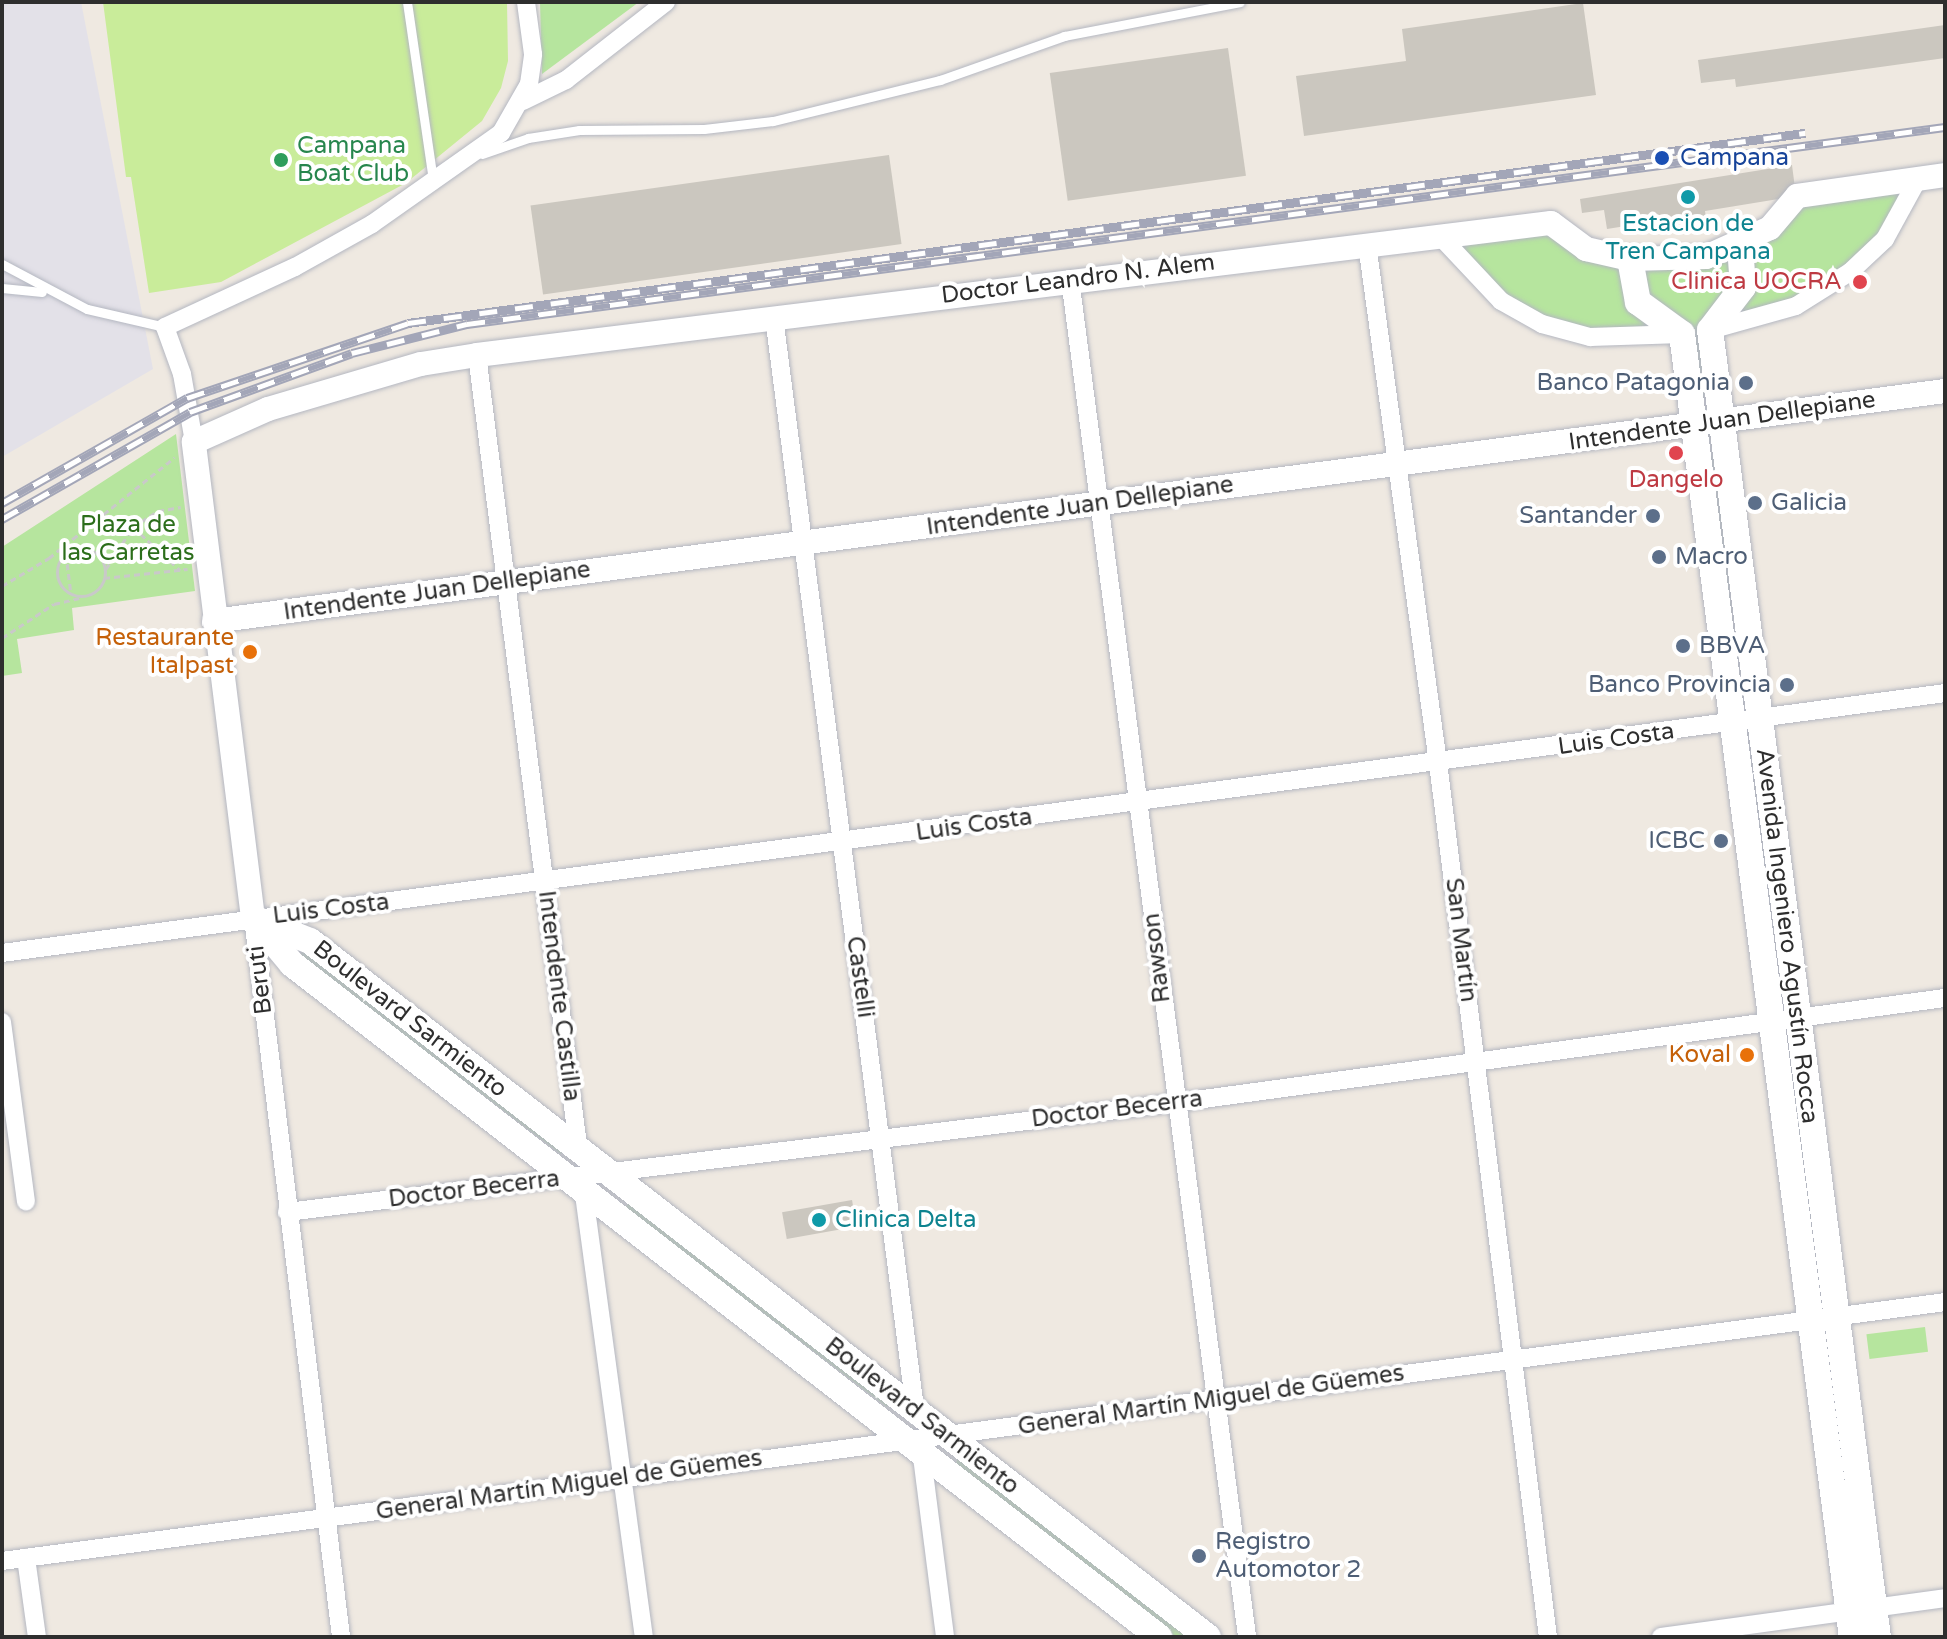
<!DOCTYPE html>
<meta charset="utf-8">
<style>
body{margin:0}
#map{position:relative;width:1947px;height:1639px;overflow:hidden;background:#efe9e1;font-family:"Varela Round",sans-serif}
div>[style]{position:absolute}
.industrial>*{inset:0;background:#e3e1e8}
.green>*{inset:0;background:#b6e59e;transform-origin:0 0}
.pitch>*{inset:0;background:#c9ec9a}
.building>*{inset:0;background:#cbc7bf;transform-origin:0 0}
.path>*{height:3px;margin-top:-1.5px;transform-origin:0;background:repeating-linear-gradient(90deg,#c9c9c9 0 6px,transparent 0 10px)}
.path>.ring{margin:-1.5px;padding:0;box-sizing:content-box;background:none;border:3px solid #c9c9c9;border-radius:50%}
.roads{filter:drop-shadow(0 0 2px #b4b7c1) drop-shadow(0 0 2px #b4b7c1)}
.service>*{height:9px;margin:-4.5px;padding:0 4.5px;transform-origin:4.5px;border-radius:4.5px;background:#fff}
.minor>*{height:18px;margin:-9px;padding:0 9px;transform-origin:9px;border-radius:9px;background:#fff}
.tertiary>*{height:24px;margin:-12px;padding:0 12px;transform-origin:12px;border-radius:12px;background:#fff}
.secondary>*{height:26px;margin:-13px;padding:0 13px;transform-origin:13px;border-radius:13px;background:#fff}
.rail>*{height:9px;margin-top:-4.5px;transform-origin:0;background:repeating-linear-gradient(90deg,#fff 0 18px,#a3a6b8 0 36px);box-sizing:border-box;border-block:2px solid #a3a6b8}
.dots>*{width:22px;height:22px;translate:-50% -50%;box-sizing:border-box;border:4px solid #fff;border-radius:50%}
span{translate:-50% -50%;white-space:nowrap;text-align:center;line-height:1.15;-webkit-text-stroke:8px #fff;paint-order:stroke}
.leisure-label{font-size:24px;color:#27864d}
.left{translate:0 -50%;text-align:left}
.transit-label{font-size:24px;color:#164399}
.culture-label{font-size:24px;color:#0d838f}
.street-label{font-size:24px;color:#2e2e2e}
.health-label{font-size:24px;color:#be3a42}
.right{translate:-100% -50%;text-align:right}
.service-label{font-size:24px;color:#4e5e75}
.park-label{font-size:24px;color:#2c6e1b}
.food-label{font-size:24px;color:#c56008}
.frame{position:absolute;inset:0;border:4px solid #2e2e2e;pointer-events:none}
</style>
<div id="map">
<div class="industrial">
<i style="clip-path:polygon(2px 2px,81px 2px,153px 369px,2px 457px)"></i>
</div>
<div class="green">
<i style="clip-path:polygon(540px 2px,639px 2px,542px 74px)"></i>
<i style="clip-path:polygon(1917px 179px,1885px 239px,1796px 306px,1710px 330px,1704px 401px,1682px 334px,1647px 337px,1542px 324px,1440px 236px,1551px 223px,1586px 249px,1706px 257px,1797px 196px)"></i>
<i style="clip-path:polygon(176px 434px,195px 591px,72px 608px,74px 630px,17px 639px,22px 673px,2px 676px,2px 547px)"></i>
<i style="clip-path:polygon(1711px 456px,1715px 457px,1740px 687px,1708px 458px)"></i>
<i style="clip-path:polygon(303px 950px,562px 1150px,561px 1154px,299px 956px)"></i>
<i style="clip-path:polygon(629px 1203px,888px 1403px,887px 1407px,625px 1208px)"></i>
<i style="left:1925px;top:1327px;width:25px;height:59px;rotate:83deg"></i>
<i style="clip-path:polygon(958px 1458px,1192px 1637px,1176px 1637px,955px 1466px)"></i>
</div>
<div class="pitch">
<i style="clip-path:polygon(103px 2px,507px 2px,508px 61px,501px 88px,482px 121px,406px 183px,221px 282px,149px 293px,131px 177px,126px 177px)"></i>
</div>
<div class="building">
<i style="clip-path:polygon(1583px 3px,1596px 95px,1304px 136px,1296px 76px,1406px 61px,1402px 29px)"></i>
<i style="clip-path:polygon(1945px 25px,1945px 58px,1736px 87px,1735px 79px,1701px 83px,1698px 60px)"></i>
<i style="left:1228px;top:48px;width:129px;height:180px;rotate:82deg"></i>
<i style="left:889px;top:155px;width:90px;height:362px;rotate:82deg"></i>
<i style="clip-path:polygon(1792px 165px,1796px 196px,1705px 211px,1707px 225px,1684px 229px,1682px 217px,1607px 229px,1604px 210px,1582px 213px,1580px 199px)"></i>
<i style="left:852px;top:1200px;width:27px;height:71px;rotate:80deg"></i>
</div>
<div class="path">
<i style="left:133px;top:527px;width:64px;rotate:42.5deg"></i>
<i class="ring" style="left:57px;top:548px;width:45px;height:45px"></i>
<i style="left:66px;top:554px;width:40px;rotate:82.9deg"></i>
<i style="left:106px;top:569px;width:50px;rotate:-57.3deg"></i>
<i style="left:133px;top:527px;width:30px;rotate:-33deg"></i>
<i style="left:158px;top:511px;width:23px;rotate:-10deg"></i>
<i style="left:104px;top:578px;width:84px;rotate:-6.1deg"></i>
<i style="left:2px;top:586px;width:55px;rotate:-30.8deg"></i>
<i style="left:49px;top:558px;width:161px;rotate:-38.7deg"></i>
<i style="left:2px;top:638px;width:62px;rotate:-33.2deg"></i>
<i style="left:54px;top:604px;width:26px;rotate:-13deg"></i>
</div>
<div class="roads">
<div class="service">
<i style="left:407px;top:2px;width:180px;rotate:81.7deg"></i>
<i style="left:482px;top:154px;width:49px;rotate:-19.2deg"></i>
<i style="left:528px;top:138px;width:52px;rotate:-8.9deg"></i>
<i style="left:579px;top:130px;width:125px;rotate:-0.5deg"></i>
<i style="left:704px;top:129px;width:69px;rotate:-6.6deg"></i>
<i style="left:773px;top:121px;width:172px;rotate:-13.8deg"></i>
<i style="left:940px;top:80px;width:132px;rotate:-19.5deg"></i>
<i style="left:1064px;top:36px;width:179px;rotate:-10.9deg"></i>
<i style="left:2px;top:264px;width:96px;rotate:27.9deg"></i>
<i style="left:87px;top:309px;width:80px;rotate:13deg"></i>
<i style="left:2px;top:288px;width:40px;rotate:5.7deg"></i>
</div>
<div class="minor">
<i style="left:523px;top:101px;width:48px;rotate:-26deg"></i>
<i style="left:566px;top:80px;width:127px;rotate:-38deg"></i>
<i style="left:1440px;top:236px;width:89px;rotate:46.8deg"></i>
<i style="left:1501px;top:301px;width:47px;rotate:29.3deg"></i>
<i style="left:1542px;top:324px;width:50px;rotate:15.2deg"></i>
<i style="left:1590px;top:337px;width:92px;rotate:-1.9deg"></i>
<i style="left:1367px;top:244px;width:524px;rotate:82.21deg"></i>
<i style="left:1438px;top:763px;width:881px;rotate:82.83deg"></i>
<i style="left:1070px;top:279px;width:1369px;rotate:82.57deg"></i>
<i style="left:774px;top:317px;width:1108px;rotate:82.64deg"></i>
<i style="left:1710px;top:330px;width:89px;rotate:-15.6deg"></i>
<i style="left:1796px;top:306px;width:64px;rotate:-32.2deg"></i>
<i style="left:1850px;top:272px;width:48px;rotate:-43.3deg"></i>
<i style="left:1885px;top:239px;width:68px;rotate:-61.2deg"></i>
<i style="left:477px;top:355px;width:805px;rotate:82.72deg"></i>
<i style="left:194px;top:442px;width:69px;rotate:-100deg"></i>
<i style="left:182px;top:374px;width:50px;rotate:-109.9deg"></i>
<i style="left:165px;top:327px;width:143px;rotate:-24.8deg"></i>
<i style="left:295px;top:267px;width:88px;rotate:-29.2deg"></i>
<i style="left:372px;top:224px;width:158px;rotate:-35.2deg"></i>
<i style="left:501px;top:133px;width:56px;rotate:-60.3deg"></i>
<i style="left:529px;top:84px;width:30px;rotate:-82deg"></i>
<i style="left:533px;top:54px;width:52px;rotate:-97.7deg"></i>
<i style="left:253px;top:918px;width:724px;rotate:83.02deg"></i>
<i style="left:2px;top:953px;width:1960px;rotate:-7.62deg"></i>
<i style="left:2px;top:1022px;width:181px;rotate:82.4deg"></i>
<i style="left:583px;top:1187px;width:454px;rotate:82.3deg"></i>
<i style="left:287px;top:1212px;width:894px;rotate:-7.01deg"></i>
<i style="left:1174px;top:1103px;width:778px;rotate:-7.76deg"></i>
<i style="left:921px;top:1449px;width:190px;rotate:82.7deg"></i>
<i style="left:26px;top:1558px;width:80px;rotate:82.1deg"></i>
<i style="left:2px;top:1561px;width:1960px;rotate:-7.59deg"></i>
<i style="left:1661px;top:1637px;width:287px;rotate:-7.8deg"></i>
</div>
<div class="tertiary">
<i style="left:214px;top:621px;width:1746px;rotate:-7.57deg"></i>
<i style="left:253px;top:918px;width:480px;rotate:-97.1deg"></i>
<i style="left:194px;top:442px;width:81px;rotate:-24deg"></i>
<i style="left:268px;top:409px;width:159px;rotate:-16.4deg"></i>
<i style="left:421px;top:364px;width:57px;rotate:-9.1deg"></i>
<i style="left:477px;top:355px;width:1082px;rotate:-7.01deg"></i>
<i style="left:1551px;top:223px;width:44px;rotate:36.6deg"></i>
<i style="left:1586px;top:249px;width:45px;rotate:12.8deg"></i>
<i style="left:1630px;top:259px;width:76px;rotate:-1.5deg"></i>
<i style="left:1706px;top:257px;width:70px;rotate:-24.4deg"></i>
<i style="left:1770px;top:228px;width:42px;rotate:-49.8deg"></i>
<i style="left:1797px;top:196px;width:149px;rotate:-8.1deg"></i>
</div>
<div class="secondary">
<i style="left:1740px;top:246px;width:41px;rotate:85.8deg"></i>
<i style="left:1743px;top:287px;width:54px;rotate:127.5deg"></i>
<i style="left:1710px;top:330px;width:1318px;rotate:82.68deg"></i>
<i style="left:1630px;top:259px;width:44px;rotate:79.5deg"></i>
<i style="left:1638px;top:302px;width:54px;rotate:36deg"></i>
<i style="left:1682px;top:334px;width:1314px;rotate:82.57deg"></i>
<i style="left:253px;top:918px;width:61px;rotate:22deg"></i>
<i style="left:310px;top:941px;width:1136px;rotate:37.78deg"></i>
<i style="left:256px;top:921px;width:56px;rotate:50.1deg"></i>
<i style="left:292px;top:964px;width:1098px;rotate:37.82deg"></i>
</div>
</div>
<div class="rail">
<i style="left:2px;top:503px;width:213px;rotate:-29.6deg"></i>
<i style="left:187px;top:398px;width:233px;rotate:-18.7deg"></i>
<i style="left:408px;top:323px;width:1410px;rotate:-7.75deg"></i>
<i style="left:2px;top:519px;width:216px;rotate:-29.6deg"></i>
<i style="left:190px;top:412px;width:172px;rotate:-20deg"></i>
<i style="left:352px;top:353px;width:119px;rotate:-14.2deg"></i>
<i style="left:467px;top:324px;width:1491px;rotate:-7.59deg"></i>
</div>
<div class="dots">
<i style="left:1662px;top:158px;background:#1a4fb4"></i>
<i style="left:281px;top:160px;background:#2e9e5b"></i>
<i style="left:1688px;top:197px;background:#0f9aa8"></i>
<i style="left:1860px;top:282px;background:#e0444e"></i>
<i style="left:1746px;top:383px;background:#5c6f8a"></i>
<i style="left:1676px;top:453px;background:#e0444e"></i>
<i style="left:1755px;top:503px;background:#5c6f8a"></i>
<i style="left:1653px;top:516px;background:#5c6f8a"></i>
<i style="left:1659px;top:557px;background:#5c6f8a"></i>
<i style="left:1683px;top:646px;background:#5c6f8a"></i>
<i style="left:250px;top:652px;background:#e8710a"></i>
<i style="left:1787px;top:685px;background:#5c6f8a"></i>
<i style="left:1721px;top:841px;background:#5c6f8a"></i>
<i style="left:1747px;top:1055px;background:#e8710a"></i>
<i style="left:819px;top:1220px;background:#0f9aa8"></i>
<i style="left:1199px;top:1556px;background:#5c6f8a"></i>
</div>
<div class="leisure-label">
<span class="left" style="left:297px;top:160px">Campana<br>Boat Club</span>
</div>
<div class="transit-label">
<span class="left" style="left:1680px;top:158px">Campana</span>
</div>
<div class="culture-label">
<span style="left:1688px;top:238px">Estacion de<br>Tren Campana</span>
<span class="left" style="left:835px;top:1220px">Clinica Delta</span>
</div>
<div class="street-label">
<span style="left:1078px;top:279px;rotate:-7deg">Doctor Leandro N. Alem</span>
<span style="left:1722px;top:421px;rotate:-8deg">Intendente Juan Dellepiane</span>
<span style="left:1080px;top:506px;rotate:-8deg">Intendente Juan Dellepiane</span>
<span style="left:437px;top:591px;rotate:-8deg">Intendente Juan Dellepiane</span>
<span style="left:1616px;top:739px;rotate:-8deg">Luis Costa</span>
<span style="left:974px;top:825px;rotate:-8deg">Luis Costa</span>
<span style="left:331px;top:909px;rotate:-7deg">Luis Costa</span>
<span style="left:1787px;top:936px;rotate:83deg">Avenida Ingeniero Agustín Rocca</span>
<span style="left:1461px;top:940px;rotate:83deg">San Martín</span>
<span style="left:1157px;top:958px;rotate:-97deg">Rawson</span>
<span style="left:860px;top:977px;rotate:82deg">Castelli</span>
<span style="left:260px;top:980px;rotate:-97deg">Beruti</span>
<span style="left:559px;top:996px;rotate:83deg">Intendente Castilla</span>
<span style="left:410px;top:1019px;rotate:38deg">Boulevard Sarmiento</span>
<span style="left:1117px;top:1109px;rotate:-7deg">Doctor Becerra</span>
<span style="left:474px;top:1189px;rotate:-7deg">Doctor Becerra</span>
<span style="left:1211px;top:1400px;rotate:-8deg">General Martín Miguel de Güemes</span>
<span style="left:922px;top:1416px;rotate:38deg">Boulevard Sarmiento</span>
<span style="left:569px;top:1485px;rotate:-8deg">General Martín Miguel de Güemes</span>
</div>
<div class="health-label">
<span class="right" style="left:1842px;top:282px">Clinica UOCRA</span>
<span style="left:1676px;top:480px">Dangelo</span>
</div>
<div class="service-label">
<span class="right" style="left:1730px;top:383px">Banco Patagonia</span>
<span class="left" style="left:1771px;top:503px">Galicia</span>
<span class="right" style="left:1637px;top:516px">Santander</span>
<span class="left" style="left:1675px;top:557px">Macro</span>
<span class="left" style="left:1699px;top:646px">BBVA</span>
<span class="right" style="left:1771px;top:685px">Banco Provincia</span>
<span class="right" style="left:1705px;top:841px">ICBC</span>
<span class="left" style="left:1215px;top:1556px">Registro<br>Automotor 2</span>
</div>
<div class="park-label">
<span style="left:128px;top:539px">Plaza de<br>las Carretas</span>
</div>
<div class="food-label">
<span class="right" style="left:234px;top:652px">Restaurante<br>Italpast</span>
<span class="right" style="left:1731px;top:1055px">Koval</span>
</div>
<div class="frame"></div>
</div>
